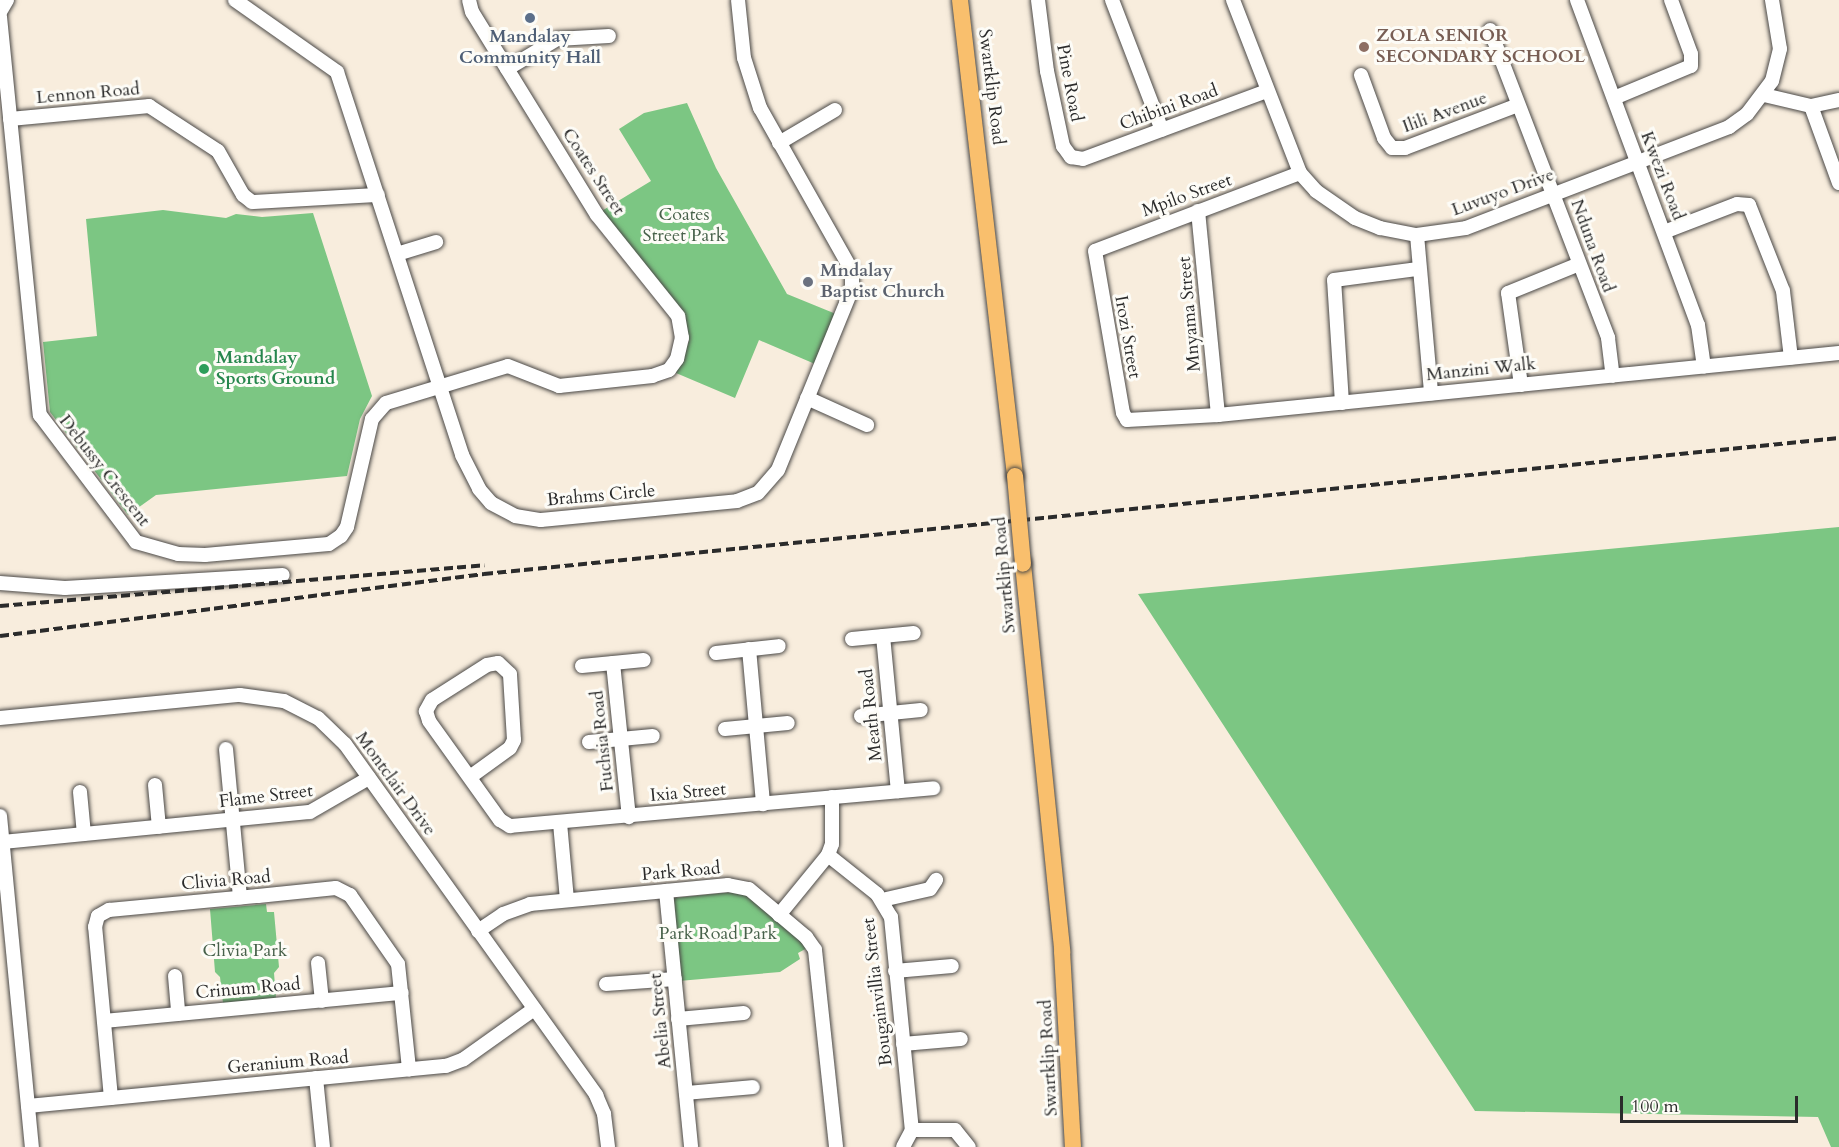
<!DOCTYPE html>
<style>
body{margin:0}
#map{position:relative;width:1839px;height:1147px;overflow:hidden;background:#f8eddd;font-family:Cardo,serif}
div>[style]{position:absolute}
.green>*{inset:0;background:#7cc683}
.roads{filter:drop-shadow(0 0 2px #4a4846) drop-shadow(0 0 2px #4a4846)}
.minor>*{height:14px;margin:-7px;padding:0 7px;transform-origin:7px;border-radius:7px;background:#fff}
.major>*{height:16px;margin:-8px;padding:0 8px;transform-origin:8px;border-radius:8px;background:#f9bf6d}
.rail>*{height:4px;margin-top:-2px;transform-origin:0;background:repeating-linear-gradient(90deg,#2b2b2b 0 9px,transparent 0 13.5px)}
.bridges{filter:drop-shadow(0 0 2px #4a4846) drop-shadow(0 0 2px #4a4846)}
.major-bridge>*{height:16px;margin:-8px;padding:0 8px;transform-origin:8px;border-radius:8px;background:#f9bf6d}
.dots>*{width:16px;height:16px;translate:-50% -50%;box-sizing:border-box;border:3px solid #fdfcf7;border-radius:50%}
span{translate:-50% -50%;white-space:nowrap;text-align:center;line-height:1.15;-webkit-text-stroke:6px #fdfcf7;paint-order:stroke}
.education-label{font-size:18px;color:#785e54;font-weight:700}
.left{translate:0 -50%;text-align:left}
.service-label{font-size:18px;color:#4e5e75;font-weight:700}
.street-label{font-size:18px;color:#2b2b2b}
.park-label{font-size:18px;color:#47614a}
.worship-label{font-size:18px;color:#5b616d;font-weight:700}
.leisure-label{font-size:18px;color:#27864d;font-weight:700}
.scale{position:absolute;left:1620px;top:1096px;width:178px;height:27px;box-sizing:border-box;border:3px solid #2b2b2b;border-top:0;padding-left:8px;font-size:18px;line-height:21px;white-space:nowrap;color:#2b2b2b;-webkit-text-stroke:4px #fdfcf7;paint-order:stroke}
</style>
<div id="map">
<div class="green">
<i style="clip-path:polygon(687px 103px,716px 168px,787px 294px,836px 314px,815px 364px,759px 340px,735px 398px,676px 373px,689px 341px,684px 315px,600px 212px,651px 181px,619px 129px,644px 113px)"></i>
<i style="clip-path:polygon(163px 210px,226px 218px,236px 214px,262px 217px,313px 213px,372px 396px,360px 419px,347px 476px,156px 495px,128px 515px,50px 412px,43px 342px,97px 336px,86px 219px)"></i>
<i style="clip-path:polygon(1839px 527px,1839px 1147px,1831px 1147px,1818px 1117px,1475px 1111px,1138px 594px)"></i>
<i style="clip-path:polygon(741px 891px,809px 947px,798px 953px,800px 959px,780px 972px,679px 981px,674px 898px)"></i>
<i style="clip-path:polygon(266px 904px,267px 912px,274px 912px,279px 967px,274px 973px,276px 998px,223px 1003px,220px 977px,215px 972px,210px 909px)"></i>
</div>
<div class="roads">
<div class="minor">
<i style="left:235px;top:0;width:125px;rotate:35.2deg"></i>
<i style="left:337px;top:72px;width:403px;rotate:71.9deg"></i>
<i style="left:462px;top:455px;width:38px;rotate:63deg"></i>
<i style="left:479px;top:489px;width:18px;rotate:49deg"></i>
<i style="left:491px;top:503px;width:27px;rotate:28deg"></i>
<i style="left:515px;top:516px;width:26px;rotate:9deg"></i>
<i style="left:541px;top:520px;width:197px;rotate:-5.5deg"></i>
<i style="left:737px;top:501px;width:22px;rotate:-21deg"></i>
<i style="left:758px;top:493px;width:30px;rotate:-49deg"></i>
<i style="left:778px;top:470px;width:196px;rotate:-67.8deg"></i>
<i style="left:852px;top:289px;width:18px;rotate:-90deg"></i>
<i style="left:852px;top:271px;width:187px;rotate:-119.4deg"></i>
<i style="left:760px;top:108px;width:52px;rotate:-107.7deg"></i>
<i style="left:744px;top:58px;width:58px;rotate:-95.9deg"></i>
<i style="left:1038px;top:0;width:72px;rotate:82.8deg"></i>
<i style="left:1047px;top:71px;width:77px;rotate:78deg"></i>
<i style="left:1063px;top:146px;width:14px;rotate:54deg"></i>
<i style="left:1071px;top:157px;width:12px;rotate:9deg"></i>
<i style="left:1083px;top:159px;width:196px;rotate:-20.3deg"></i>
<i style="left:1112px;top:0;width:139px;rotate:69deg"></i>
<i style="left:1233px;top:0;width:186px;rotate:68.8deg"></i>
<i style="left:1300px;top:173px;width:24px;rotate:48deg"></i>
<i style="left:1316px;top:191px;width:47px;rotate:34.7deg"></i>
<i style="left:1355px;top:218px;width:27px;rotate:22deg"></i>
<i style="left:1380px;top:228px;width:38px;rotate:11deg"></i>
<i style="left:1417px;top:235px;width:49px;rotate:-8.1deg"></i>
<i style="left:1466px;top:228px;width:282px;rotate:-21deg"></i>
<i style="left:1729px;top:127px;width:22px;rotate:-36deg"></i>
<i style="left:1747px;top:114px;width:41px;rotate:-52.9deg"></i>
<i style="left:1772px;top:81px;width:33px;rotate:-76deg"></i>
<i style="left:1780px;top:49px;width:50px;rotate:-99.3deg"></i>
<i style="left:1577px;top:0;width:347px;rotate:69.6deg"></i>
<i style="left:1698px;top:325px;width:42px;rotate:81.9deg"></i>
<i style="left:0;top:12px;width:14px;rotate:-60deg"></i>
<i style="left:0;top:17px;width:400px;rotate:84.3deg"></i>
<i style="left:40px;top:415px;width:159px;rotate:52.9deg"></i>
<i style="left:136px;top:542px;width:44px;rotate:15.9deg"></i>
<i style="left:178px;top:554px;width:27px;rotate:2deg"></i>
<i style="left:205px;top:555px;width:124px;rotate:-5.1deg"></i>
<i style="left:329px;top:544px;width:14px;rotate:-34deg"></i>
<i style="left:341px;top:536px;width:11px;rotate:-56deg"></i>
<i style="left:347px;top:527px;width:111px;rotate:-77deg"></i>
<i style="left:372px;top:419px;width:21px;rotate:-49deg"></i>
<i style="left:386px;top:403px;width:127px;rotate:-16.9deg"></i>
<i style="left:508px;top:366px;width:55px;rotate:21.4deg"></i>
<i style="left:559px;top:386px;width:94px;rotate:-6.1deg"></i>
<i style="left:652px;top:376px;width:18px;rotate:-19deg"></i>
<i style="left:669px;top:370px;width:14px;rotate:-54deg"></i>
<i style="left:677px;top:359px;width:22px;rotate:-77deg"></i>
<i style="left:682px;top:338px;width:22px;rotate:-100deg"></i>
<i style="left:678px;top:316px;width:129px;rotate:-128.7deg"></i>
<i style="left:597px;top:215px;width:238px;rotate:-121.6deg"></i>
<i style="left:472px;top:12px;width:12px;rotate:-104deg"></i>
<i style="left:1490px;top:30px;width:330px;rotate:69deg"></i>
<i style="left:1608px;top:338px;width:38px;rotate:83deg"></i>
<i style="left:507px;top:69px;width:58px;rotate:-31deg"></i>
<i style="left:557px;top:39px;width:52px;rotate:-3.3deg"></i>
<i style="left:1361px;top:75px;width:67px;rotate:69.9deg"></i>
<i style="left:1384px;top:138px;width:13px;rotate:51deg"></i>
<i style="left:1392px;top:148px;width:13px"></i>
<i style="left:1405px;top:148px;width:121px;rotate:-20.8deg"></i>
<i style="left:1764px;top:95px;width:48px;rotate:13.2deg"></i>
<i style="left:1811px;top:106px;width:29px;rotate:-12deg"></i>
<i style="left:1614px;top:98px;width:83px;rotate:-22.6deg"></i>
<i style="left:1691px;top:66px;width:12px;rotate:-90deg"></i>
<i style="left:1691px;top:54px;width:58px;rotate:-110.3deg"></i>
<i style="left:1811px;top:106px;width:82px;rotate:70deg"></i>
<i style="left:10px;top:119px;width:140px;rotate:-5.3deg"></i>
<i style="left:149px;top:106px;width:82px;rotate:33.1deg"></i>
<i style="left:218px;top:151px;width:51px;rotate:60.4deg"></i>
<i style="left:243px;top:195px;width:11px;rotate:38deg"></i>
<i style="left:252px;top:202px;width:126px;rotate:-3.2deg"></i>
<i style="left:779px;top:143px;width:65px;rotate:-30.5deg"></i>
<i style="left:1300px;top:173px;width:219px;rotate:159.2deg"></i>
<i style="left:1095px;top:251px;width:164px;rotate:80.2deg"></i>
<i style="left:1123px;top:413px;width:8px;rotate:60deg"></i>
<i style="left:1127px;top:420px;width:91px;rotate:-3.1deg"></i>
<i style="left:1218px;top:415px;width:624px;rotate:-5.7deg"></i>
<i style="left:1198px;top:211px;width:205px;rotate:84.4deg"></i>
<i style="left:1664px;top:232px;width:78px;rotate:-21deg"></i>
<i style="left:1737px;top:204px;width:12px;rotate:5deg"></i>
<i style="left:1749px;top:205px;width:92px;rotate:68.4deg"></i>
<i style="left:1783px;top:291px;width:67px;rotate:83.2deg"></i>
<i style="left:1417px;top:235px;width:159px;rotate:84.9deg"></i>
<i style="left:397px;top:254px;width:41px;rotate:-17.1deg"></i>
<i style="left:1521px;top:385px;width:93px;rotate:-98deg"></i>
<i style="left:1508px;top:293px;width:77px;rotate:-22.2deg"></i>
<i style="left:807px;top:398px;width:66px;rotate:24.2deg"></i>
<i style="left:1342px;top:403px;width:123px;rotate:-93.7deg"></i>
<i style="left:1334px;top:280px;width:85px;rotate:-7.5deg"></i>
<i style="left:0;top:583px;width:65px;rotate:4.4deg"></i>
<i style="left:65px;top:588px;width:218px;rotate:-3.4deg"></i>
<i style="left:883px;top:636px;width:156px;rotate:84.5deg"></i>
<i style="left:852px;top:639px;width:62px;rotate:-5.5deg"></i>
<i style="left:749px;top:649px;width:156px;rotate:84.8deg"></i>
<i style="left:716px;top:653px;width:63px;rotate:-6.3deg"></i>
<i style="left:613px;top:663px;width:155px;rotate:84.1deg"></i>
<i style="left:582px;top:666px;width:62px;rotate:-5.5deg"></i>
<i style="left:861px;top:716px;width:60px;rotate:-5.7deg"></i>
<i style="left:0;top:718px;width:241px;rotate:-5.5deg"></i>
<i style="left:240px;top:695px;width:44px;rotate:7.8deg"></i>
<i style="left:284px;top:701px;width:38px;rotate:27deg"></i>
<i style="left:318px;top:718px;width:37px;rotate:44deg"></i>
<i style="left:345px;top:744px;width:432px;rotate:54.4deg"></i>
<i style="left:596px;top:1095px;width:21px;rotate:67deg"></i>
<i style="left:604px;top:1114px;width:33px;rotate:83deg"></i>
<i style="left:725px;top:729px;width:63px;rotate:-5.4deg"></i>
<i style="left:589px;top:742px;width:64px;rotate:-5.4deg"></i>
<i style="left:226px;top:749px;width:149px;rotate:84.6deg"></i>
<i style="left:470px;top:777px;width:49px;rotate:-35.9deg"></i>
<i style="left:510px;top:748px;width:9px;rotate:-63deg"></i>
<i style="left:514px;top:740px;width:66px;rotate:-93.5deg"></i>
<i style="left:510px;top:674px;width:16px;rotate:-137deg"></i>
<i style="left:498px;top:663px;width:11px;rotate:170deg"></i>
<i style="left:487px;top:665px;width:65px;rotate:147.5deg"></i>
<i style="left:432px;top:700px;width:13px;rotate:119deg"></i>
<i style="left:426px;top:711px;width:10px;rotate:73deg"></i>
<i style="left:429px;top:721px;width:122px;rotate:54.4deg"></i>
<i style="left:500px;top:820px;width:12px;rotate:31deg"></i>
<i style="left:510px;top:826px;width:425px;rotate:-5.1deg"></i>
<i style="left:155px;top:785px;width:42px;rotate:84.6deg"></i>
<i style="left:80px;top:792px;width:42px;rotate:84.6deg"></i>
<i style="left:0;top:816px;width:333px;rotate:84.5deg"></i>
<i style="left:560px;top:823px;width:77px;rotate:84.8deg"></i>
<i style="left:2px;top:842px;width:309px;rotate:-5.6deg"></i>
<i style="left:310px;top:812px;width:68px;rotate:-30deg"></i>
<i style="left:828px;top:855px;width:63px;rotate:38.5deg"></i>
<i style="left:877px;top:894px;width:27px;rotate:59deg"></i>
<i style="left:891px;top:917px;width:214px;rotate:84.4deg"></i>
<i style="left:912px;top:1130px;width:19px;rotate:118deg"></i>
<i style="left:666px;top:891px;width:257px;rotate:84.4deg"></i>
<i style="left:882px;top:900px;width:49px;rotate:-12.9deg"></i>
<i style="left:930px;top:889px;width:11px;rotate:-56deg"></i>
<i style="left:779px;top:915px;width:77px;rotate:-50.8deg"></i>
<i style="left:828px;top:855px;width:12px;rotate:-70deg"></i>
<i style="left:832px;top:844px;width:47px;rotate:-90deg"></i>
<i style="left:478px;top:931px;width:30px;rotate:-34deg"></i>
<i style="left:503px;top:914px;width:29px;rotate:-20deg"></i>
<i style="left:530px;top:904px;width:199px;rotate:-5.5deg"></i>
<i style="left:728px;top:885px;width:21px;rotate:11deg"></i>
<i style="left:749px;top:889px;width:75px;rotate:40.1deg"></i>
<i style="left:806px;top:937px;width:16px;rotate:55deg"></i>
<i style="left:815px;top:950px;width:198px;rotate:83.9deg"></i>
<i style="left:318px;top:963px;width:38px;rotate:84deg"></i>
<i style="left:895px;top:971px;width:57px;rotate:-5deg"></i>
<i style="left:175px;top:976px;width:38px;rotate:85deg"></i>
<i style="left:606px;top:984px;width:69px;rotate:-4.1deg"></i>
<i style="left:678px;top:1019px;width:66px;rotate:-5.2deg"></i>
<i style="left:104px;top:1021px;width:299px;rotate:-5.4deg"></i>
<i style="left:903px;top:1044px;width:58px;rotate:-4.9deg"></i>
<i style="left:316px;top:1078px;width:69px;rotate:84.2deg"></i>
<i style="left:686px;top:1093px;width:67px;rotate:-5.1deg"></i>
<i style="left:111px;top:1098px;width:172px;rotate:-95.3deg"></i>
<i style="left:95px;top:927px;width:11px;rotate:-75deg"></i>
<i style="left:98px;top:916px;width:13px;rotate:-29deg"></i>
<i style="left:109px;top:910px;width:150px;rotate:-5.4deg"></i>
<i style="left:258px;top:896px;width:78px;rotate:-5.9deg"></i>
<i style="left:336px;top:888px;width:16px;rotate:27deg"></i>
<i style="left:350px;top:895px;width:84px;rotate:55.2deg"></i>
<i style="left:398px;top:964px;width:106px;rotate:84deg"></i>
<i style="left:28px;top:1106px;width:420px;rotate:-5.5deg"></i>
<i style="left:446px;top:1066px;width:19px;rotate:-21deg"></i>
<i style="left:464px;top:1059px;width:86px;rotate:-35.5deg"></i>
<i style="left:912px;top:1130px;width:43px"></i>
<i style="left:955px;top:1130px;width:22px;rotate:51deg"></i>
</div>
<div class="major">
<i style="left:960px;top:0;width:479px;rotate:83.4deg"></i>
<i style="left:1023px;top:564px;width:389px;rotate:84.2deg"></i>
<i style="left:1062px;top:951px;width:196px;rotate:86.8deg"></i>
</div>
</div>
<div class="rail">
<i style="left:0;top:606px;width:486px;rotate:-4.8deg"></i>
<i style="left:0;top:636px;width:488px;rotate:-7.3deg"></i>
<i style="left:484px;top:574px;width:1362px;rotate:-5.73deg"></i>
</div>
<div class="bridges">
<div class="major-bridge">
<i style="left:1015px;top:476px;width:88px;rotate:84.8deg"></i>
</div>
</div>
<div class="dots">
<i style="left:530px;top:18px;background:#5c6f8a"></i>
<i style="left:1364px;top:47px;background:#8d6e63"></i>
<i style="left:808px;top:282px;background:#6b7280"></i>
<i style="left:204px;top:369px;background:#2e9e5b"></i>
</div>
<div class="education-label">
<span class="left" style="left:1376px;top:47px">ZOLA SENIOR<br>SECONDARY SCHOOL</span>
</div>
<div class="service-label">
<span style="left:530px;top:48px">Mandalay<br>Community Hall</span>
</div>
<div class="street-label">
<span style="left:1069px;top:83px;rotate:79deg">Pine Road</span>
<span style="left:991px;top:87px;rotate:83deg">Swartklip Road</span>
<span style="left:88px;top:94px;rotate:-5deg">Lennon Road</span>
<span style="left:1169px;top:108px;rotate:-20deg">Chibini Road</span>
<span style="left:1445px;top:113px;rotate:-20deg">Ilili Avenue</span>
<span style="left:593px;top:172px;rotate:57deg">Coates Street</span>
<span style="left:1662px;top:176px;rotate:69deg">Kwezi Road</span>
<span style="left:1503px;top:193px;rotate:-20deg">Luvuyo Drive</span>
<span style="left:1187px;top:196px;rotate:-20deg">Mpilo Street</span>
<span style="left:1592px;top:246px;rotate:70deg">Nduna Road</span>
<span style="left:1190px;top:314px;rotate:-95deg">Mnyama Street</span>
<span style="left:1127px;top:337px;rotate:80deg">Irozi Street</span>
<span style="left:1481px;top:370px;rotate:-6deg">Manzini Walk</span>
<span style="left:104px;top:471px;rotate:52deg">Debussy Crescent</span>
<span style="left:601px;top:496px;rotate:-5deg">Brahms Circle</span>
<span style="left:1005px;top:575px;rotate:-95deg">Swartklip Road</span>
<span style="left:872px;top:715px;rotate:-96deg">Meath Road</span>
<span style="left:603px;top:741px;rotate:-96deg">Fuchsia Road</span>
<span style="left:395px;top:784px;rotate:54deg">Montclair Drive</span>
<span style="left:688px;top:793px;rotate:-5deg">Ixia Street</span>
<span style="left:266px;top:797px;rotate:-7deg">Flame Street</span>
<span style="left:681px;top:872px;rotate:-5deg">Park Road</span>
<span style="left:226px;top:881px;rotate:-5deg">Clivia Road</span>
<span style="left:248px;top:989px;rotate:-5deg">Crinum Road</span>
<span style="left:878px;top:992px;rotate:-97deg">Bougainvillia Street</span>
<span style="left:661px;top:1021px;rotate:-96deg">Abelia Street</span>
<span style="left:1049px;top:1058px;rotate:-93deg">Swartklip Road</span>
<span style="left:288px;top:1063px;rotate:-5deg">Geranium Road</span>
</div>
<div class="park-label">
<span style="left:684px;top:226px">Coates<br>Street Park</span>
<span style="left:718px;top:934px">Park Road Park</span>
<span style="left:245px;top:951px">Clivia Park</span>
</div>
<div class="worship-label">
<span class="left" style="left:820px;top:282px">Mndalay<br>Baptist Church</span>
</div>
<div class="leisure-label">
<span class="left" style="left:216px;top:369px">Mandalay<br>Sports Ground</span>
</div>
<div class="scale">100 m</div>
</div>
